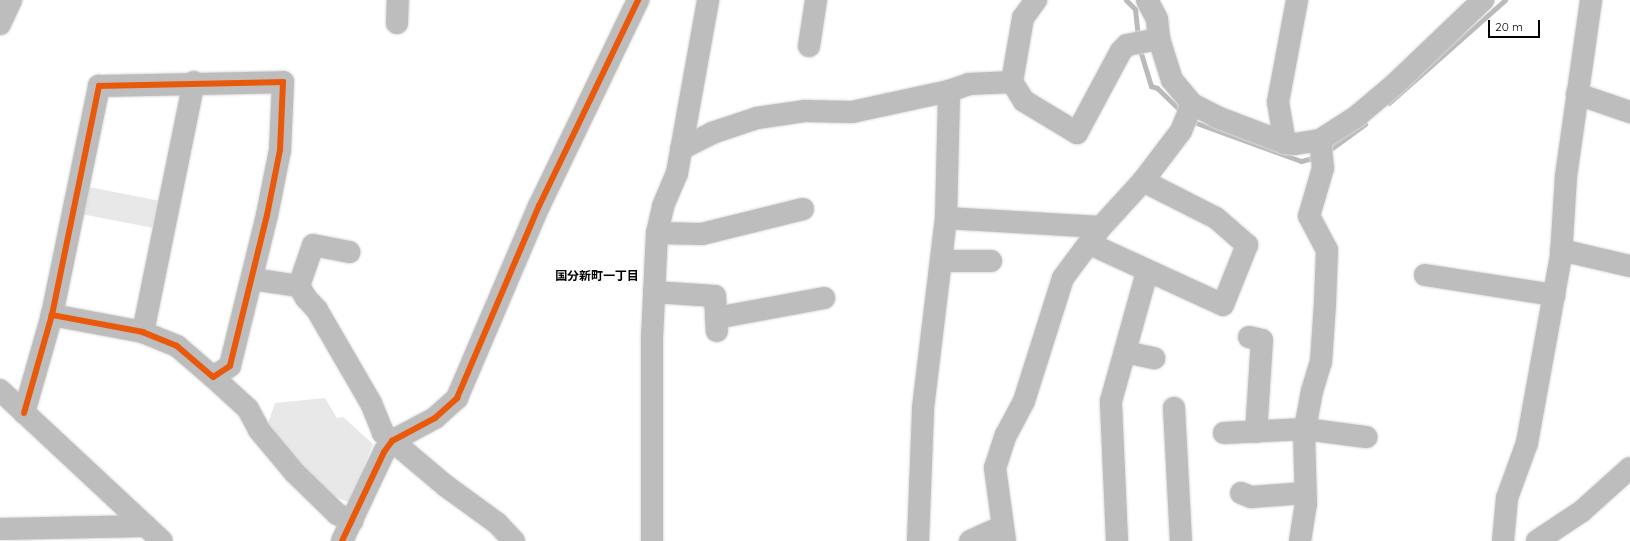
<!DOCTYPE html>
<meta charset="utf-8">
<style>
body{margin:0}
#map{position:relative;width:1630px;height:541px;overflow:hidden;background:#fff;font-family:Quicksand,"Noto Sans JP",sans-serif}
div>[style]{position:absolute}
.green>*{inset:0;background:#e8e8e8;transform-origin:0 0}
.stream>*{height:5px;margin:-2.5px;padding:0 2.5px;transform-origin:2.5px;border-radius:2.5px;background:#bababa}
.roads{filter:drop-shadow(0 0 1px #dbdbdb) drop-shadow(0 0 1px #dbdbdb)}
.minor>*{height:22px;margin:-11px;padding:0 11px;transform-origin:11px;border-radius:11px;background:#bdbdbd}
.major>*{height:22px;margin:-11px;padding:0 11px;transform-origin:11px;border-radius:11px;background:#bdbdbd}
.cycleway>*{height:6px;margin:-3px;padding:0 3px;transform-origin:3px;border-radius:3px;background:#e8590c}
span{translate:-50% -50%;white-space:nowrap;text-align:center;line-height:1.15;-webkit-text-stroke:3px #fff;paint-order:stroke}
.neighbourhood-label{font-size:12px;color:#000;font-weight:700}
.scale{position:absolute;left:1488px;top:20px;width:52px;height:18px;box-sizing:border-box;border:2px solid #000;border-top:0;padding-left:5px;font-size:12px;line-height:14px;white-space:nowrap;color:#000;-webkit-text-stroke:3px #fff;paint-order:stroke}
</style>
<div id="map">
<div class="green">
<i style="left:89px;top:187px;width:78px;height:28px;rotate:11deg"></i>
<i style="clip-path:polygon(325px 398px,337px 418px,343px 417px,373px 444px,350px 503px,329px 494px,267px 426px,275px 403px)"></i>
</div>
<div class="stream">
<i style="left:1126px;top:0;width:13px;rotate:45deg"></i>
<i style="left:1135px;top:9px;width:29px;rotate:84deg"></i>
<i style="left:1139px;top:47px;width:41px;rotate:72.9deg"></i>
<i style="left:1151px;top:86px;width:6px;rotate:18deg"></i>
<i style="left:1157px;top:88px;width:35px;rotate:44deg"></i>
<i style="left:1389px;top:103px;width:155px;rotate:-41.6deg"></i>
<i style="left:1191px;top:121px;width:117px;rotate:20deg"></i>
<i style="left:1301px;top:161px;width:16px;rotate:-14deg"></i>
<i style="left:1328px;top:151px;width:46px;rotate:-36.1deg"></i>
</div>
<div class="roads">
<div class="minor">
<i style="left:1036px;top:0;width:22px;rotate:126deg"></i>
<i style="left:1023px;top:18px;width:65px;rotate:99.8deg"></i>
<i style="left:1012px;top:82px;width:22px;rotate:58deg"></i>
<i style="left:1024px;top:101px;width:62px;rotate:31.1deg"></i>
<i style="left:1077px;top:133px;width:93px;rotate:-61.8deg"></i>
<i style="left:1121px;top:51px;width:8px;rotate:-45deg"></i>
<i style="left:1127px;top:45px;width:33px;rotate:-11deg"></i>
<i style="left:1147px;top:0;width:21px;rotate:62deg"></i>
<i style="left:1157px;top:19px;width:20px;rotate:84deg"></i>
<i style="left:1159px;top:39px;width:43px;rotate:72.4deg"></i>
<i style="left:1172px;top:80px;width:31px;rotate:50deg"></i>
<i style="left:1192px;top:104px;width:28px;rotate:27deg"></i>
<i style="left:1217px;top:117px;width:73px;rotate:20.9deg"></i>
<i style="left:1285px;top:143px;width:10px;rotate:6deg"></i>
<i style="left:1295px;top:144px;width:25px;rotate:-9deg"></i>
<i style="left:1320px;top:140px;width:43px;rotate:-32.6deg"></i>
<i style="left:1356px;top:117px;width:51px;rotate:-40.2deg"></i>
<i style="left:1395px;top:84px;width:122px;rotate:-43.7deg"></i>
<i style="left:397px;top:23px;width:23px;rotate:-88deg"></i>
<i style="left:0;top:24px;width:26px;rotate:-65deg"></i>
<i style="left:809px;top:46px;width:47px;rotate:-81.3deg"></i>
<i style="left:1577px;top:94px;width:56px;rotate:18.8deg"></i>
<i style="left:1285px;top:143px;width:42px;rotate:-99.7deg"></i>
<i style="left:1278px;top:102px;width:104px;rotate:-79.4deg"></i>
<i style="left:681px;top:149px;width:35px;rotate:-27deg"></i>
<i style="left:712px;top:133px;width:47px;rotate:-18.4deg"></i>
<i style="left:757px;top:118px;width:49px;rotate:-8.3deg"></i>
<i style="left:805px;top:111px;width:47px;rotate:1.2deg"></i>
<i style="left:852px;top:112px;width:99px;rotate:-12.2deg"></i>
<i style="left:946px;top:218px;width:155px;rotate:3.3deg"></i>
<i style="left:657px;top:233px;width:45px;rotate:1.3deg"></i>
<i style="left:702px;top:234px;width:104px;rotate:-13.9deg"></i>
<i style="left:1090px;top:244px;width:146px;rotate:24.6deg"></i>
<i style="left:1223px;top:305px;width:65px;rotate:-68.2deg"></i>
<i style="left:1247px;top:245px;width:41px;rotate:-138.9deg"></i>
<i style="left:1216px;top:218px;width:82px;rotate:-153.1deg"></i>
<i style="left:1561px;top:250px;width:71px;rotate:13.1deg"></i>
<i style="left:941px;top:261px;width:50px"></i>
<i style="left:1425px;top:275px;width:131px;rotate:8.8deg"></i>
<i style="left:252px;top:279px;width:48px;rotate:8.5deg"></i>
<i style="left:299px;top:286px;width:14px;rotate:60deg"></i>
<i style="left:306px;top:298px;width:16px;rotate:47deg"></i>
<i style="left:317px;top:310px;width:108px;rotate:59.9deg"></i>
<i style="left:371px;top:403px;width:32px;rotate:68deg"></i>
<i style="left:383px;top:433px;width:82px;rotate:40.1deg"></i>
<i style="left:446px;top:486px;width:63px;rotate:36deg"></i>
<i style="left:497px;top:523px;width:25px;rotate:47deg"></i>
<i style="left:299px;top:286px;width:43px;rotate:-71.1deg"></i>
<i style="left:313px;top:245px;width:37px;rotate:11deg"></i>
<i style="left:654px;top:292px;width:61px;rotate:3.8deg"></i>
<i style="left:715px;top:296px;width:35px;rotate:87deg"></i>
<i style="left:716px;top:318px;width:110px;rotate:-10.5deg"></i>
<i style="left:143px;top:332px;width:255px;rotate:-78.5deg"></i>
<i style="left:1249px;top:337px;width:13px;rotate:13deg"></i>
<i style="left:1262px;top:340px;width:92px;rotate:93.7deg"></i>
<i style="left:1125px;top:352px;width:30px;rotate:12deg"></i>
<i style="left:213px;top:377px;width:47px;rotate:42.4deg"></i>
<i style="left:248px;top:409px;width:24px;rotate:62deg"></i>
<i style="left:259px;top:430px;width:56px;rotate:50.1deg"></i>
<i style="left:295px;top:473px;width:59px;rotate:44.3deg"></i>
<i style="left:337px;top:514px;width:17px;rotate:25deg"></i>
<i style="left:0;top:390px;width:221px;rotate:43deg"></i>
<i style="left:1174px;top:408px;width:133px;rotate:87deg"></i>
<i style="left:24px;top:413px;width:102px;rotate:-74.1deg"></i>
<i style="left:52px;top:315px;width:234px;rotate:-78.4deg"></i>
<i style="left:99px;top:86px;width:184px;rotate:-1.2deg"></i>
<i style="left:283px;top:82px;width:68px;rotate:92.5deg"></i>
<i style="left:280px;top:150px;width:66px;rotate:101.3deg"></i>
<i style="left:267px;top:215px;width:155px;rotate:103.8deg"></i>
<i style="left:230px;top:366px;width:20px;rotate:147deg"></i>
<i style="left:213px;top:377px;width:48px;rotate:-139.3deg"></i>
<i style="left:177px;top:346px;width:37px;rotate:-158deg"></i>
<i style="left:143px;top:332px;width:93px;rotate:-169.4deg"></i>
<i style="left:1224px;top:433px;width:81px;rotate:-2.8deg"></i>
<i style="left:1305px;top:429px;width:62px;rotate:7.5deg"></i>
<i style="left:1241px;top:493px;width:11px;rotate:22deg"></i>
<i style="left:1251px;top:497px;width:54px;rotate:-4.2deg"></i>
<i style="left:0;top:529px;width:146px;rotate:-1.2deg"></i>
<i style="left:342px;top:541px;width:98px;rotate:-64.7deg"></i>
<i style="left:384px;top:452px;width:14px;rotate:-54deg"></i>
<i style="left:392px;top:441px;width:49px;rotate:-28.1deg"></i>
<i style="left:435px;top:418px;width:30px;rotate:-42deg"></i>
<i style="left:457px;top:398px;width:209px;rotate:-66.9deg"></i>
<i style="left:539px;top:206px;width:229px;rotate:-64.3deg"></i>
<i style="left:652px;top:541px;width:203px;rotate:-90deg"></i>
<i style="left:652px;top:338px;width:105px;rotate:-87.3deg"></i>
<i style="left:657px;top:233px;width:28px;rotate:-77deg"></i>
<i style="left:663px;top:206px;width:36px;rotate:-67deg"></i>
<i style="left:677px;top:173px;width:176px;rotate:-79.8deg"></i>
<i style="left:918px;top:541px;width:133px;rotate:-87.8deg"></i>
<i style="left:923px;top:408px;width:191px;rotate:-83.1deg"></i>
<i style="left:946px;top:218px;width:127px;rotate:-88.6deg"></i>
<i style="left:949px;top:91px;width:21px;rotate:-19deg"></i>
<i style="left:969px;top:84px;width:43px;rotate:-2.7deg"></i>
<i style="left:970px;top:541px;width:34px;rotate:-24deg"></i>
<i style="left:1005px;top:541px;width:74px;rotate:-97.8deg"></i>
<i style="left:995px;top:468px;width:35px;rotate:-72deg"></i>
<i style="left:1006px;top:435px;width:38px;rotate:-62deg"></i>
<i style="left:1024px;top:401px;width:129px;rotate:-72.4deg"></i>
<i style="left:1063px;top:278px;width:64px;rotate:-53.3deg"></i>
<i style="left:1101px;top:227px;width:62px;rotate:-47.6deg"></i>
<i style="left:1143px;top:181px;width:63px;rotate:-52.8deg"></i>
<i style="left:1181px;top:131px;width:29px;rotate:-68deg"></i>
<i style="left:1117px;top:541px;width:140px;rotate:-92.5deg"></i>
<i style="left:1111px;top:401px;width:134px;rotate:-74.4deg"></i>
<i style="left:1300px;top:541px;width:37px;rotate:-81deg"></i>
<i style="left:1306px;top:504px;width:70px;rotate:-91.6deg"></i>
<i style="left:1304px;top:434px;width:44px;rotate:-79.5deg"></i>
<i style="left:1312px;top:391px;width:30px;rotate:-73deg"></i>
<i style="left:1321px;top:362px;width:59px;rotate:-86.1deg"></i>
<i style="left:1325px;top:303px;width:53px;rotate:-87.8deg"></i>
<i style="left:1327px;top:250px;width:38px;rotate:-118deg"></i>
<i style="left:1309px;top:216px;width:50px;rotate:-73.7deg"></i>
<i style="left:1323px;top:168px;width:28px;rotate:-96deg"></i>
<i style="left:1503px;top:541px;width:43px;rotate:-84.7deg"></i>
<i style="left:1507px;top:498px;width:59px;rotate:-70deg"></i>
<i style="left:1527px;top:443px;width:190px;rotate:-79.7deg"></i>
<i style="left:1561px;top:256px;width:80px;rotate:-86.4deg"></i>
<i style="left:1566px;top:176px;width:178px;rotate:-81.9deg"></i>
</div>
<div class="major">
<i style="left:1537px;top:541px;width:54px;rotate:-33.7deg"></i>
<i style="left:1582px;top:511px;width:64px;rotate:-41.9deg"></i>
</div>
</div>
<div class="cycleway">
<i style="left:24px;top:413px;width:102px;rotate:-74.1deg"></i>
<i style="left:52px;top:315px;width:234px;rotate:-78.4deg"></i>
<i style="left:99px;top:86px;width:184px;rotate:-1.2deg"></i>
<i style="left:283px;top:82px;width:68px;rotate:92.5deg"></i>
<i style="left:280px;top:150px;width:66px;rotate:101.3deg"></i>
<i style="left:267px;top:215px;width:155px;rotate:103.8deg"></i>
<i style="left:230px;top:366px;width:20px;rotate:147deg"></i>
<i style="left:213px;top:377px;width:48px;rotate:-139.3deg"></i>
<i style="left:177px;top:346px;width:37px;rotate:-158deg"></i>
<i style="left:143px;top:332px;width:93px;rotate:-169.4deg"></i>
<i style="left:342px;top:541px;width:98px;rotate:-64.7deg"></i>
<i style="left:384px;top:452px;width:14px;rotate:-54deg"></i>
<i style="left:392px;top:441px;width:49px;rotate:-28.1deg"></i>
<i style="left:435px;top:418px;width:30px;rotate:-42deg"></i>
<i style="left:457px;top:398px;width:209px;rotate:-66.9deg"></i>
<i style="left:539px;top:206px;width:229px;rotate:-64.3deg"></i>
</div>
<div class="neighbourhood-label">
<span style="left:597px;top:276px">国分新町一丁目</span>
</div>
<div class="scale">20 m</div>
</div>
